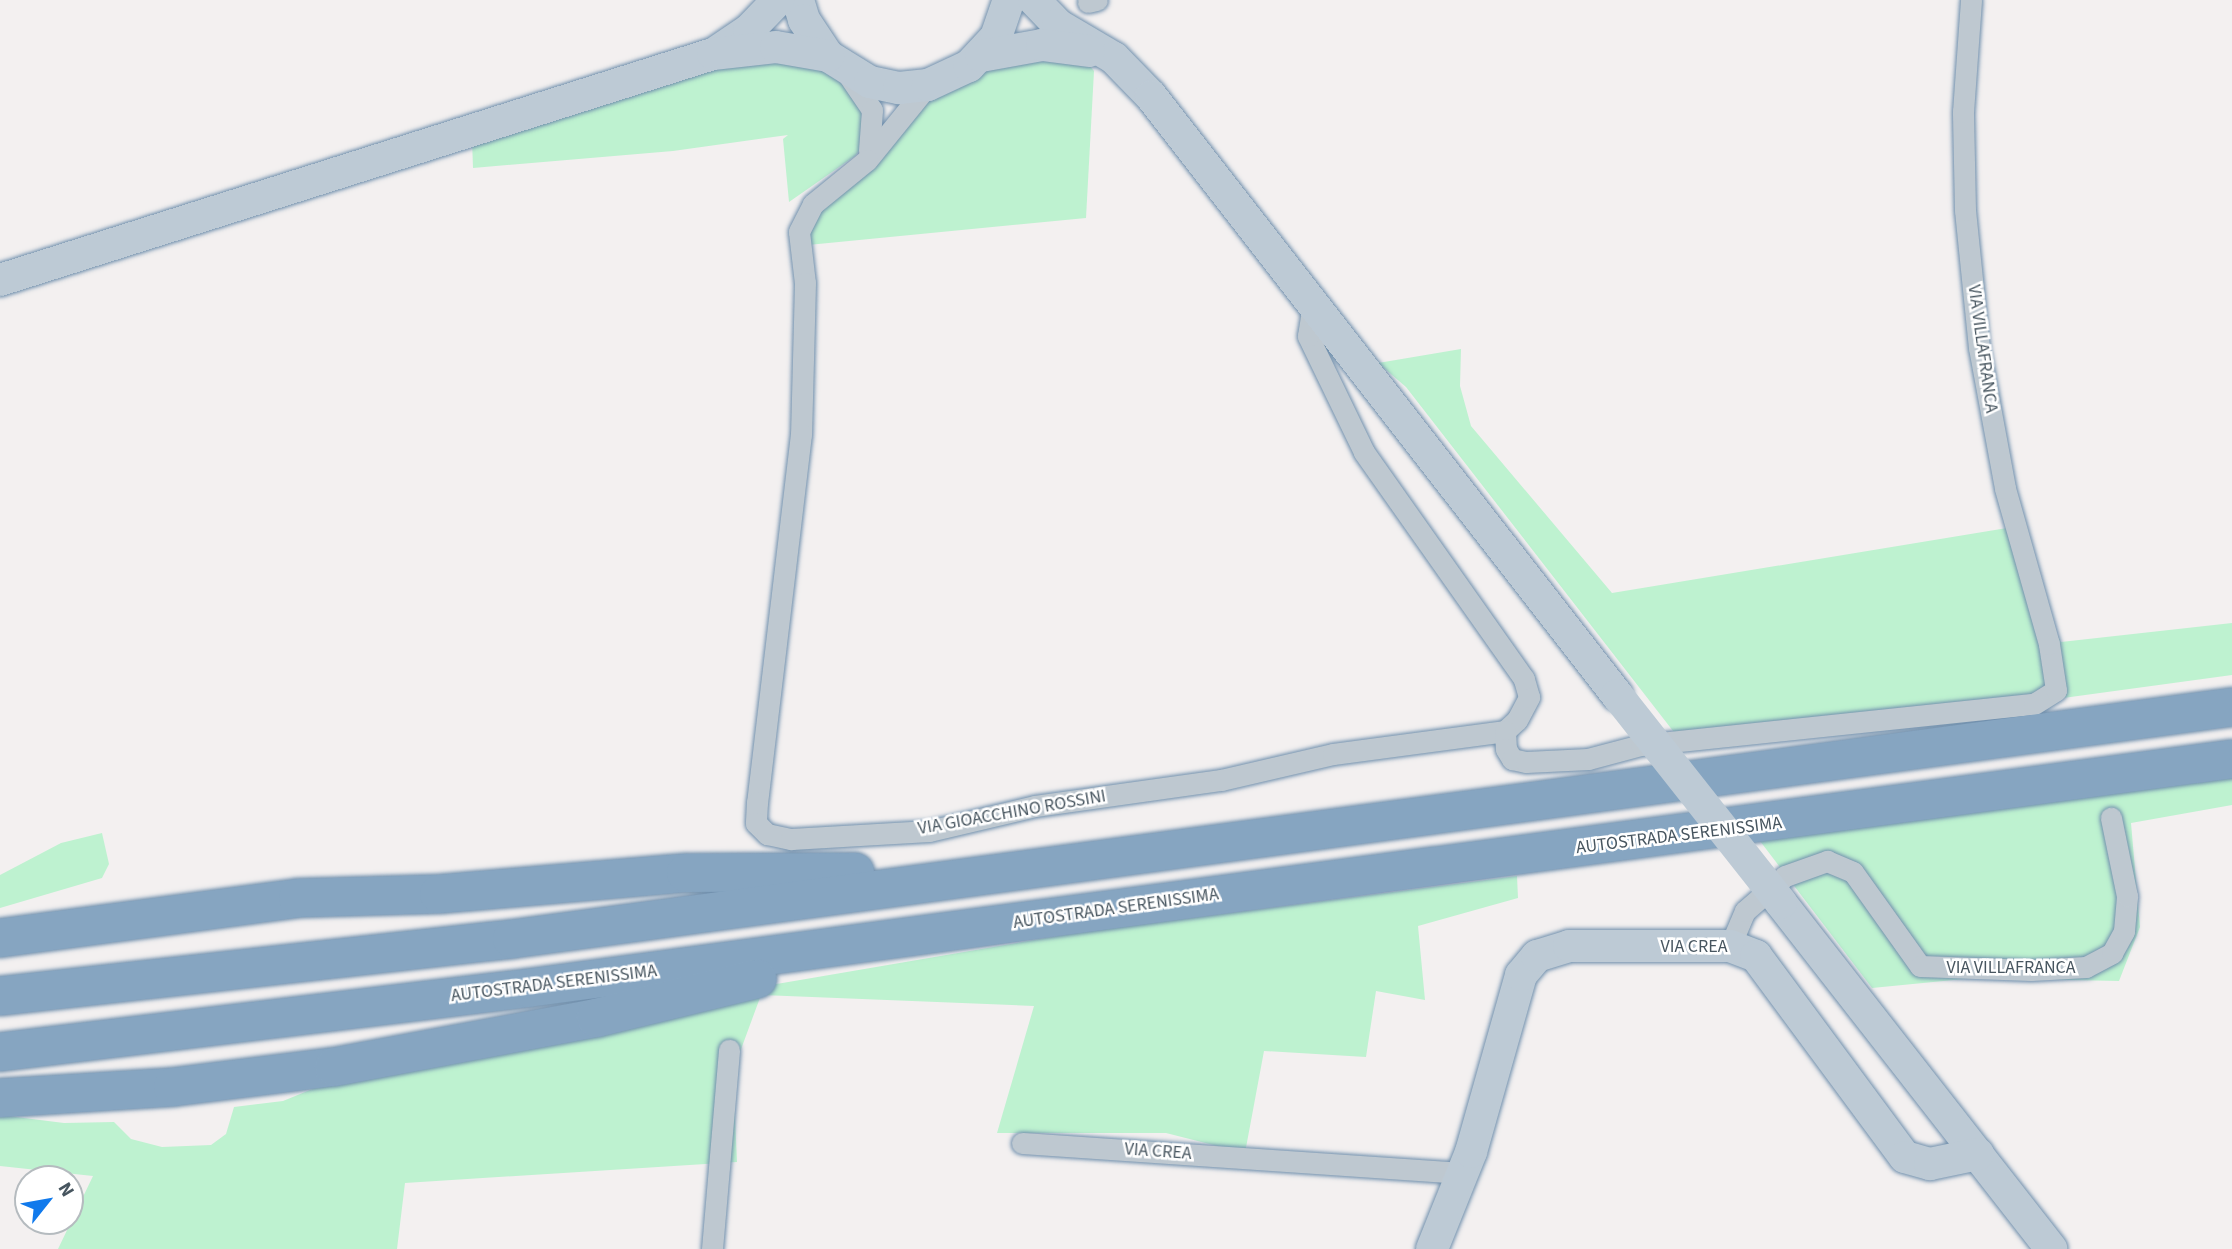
<!DOCTYPE html>
<style>
body{margin:0}
#map{position:relative;width:2232px;height:1249px;overflow:hidden;background:#f3f0f0;font-family:"Source Sans 3",sans-serif}
div>[style]{position:absolute}
.green>*{inset:0;background:#bef2d0}
.roads{filter:drop-shadow(0 0 2px #7190ad) drop-shadow(0 0 2px #7190ad)}
.street>*{height:21px;margin:-10.5px;padding:0 10.5px;transform-origin:10.5px;border-radius:10.5px;background:#bec8d0}
.secondary>*{height:32px;margin:-16px;padding:0 16px;transform-origin:16px;border-radius:16px;background:#bdcad5}
.highway>*{height:38px;margin:-19px;padding:0 19px;transform-origin:19px;border-radius:19px;background:#86a5c1}
.secondary-bridge>*{height:32px;margin:-16px;padding:0 16px;transform-origin:16px;border-radius:16px;background:#bdcad5}
span{translate:-50% -50%;white-space:nowrap;text-align:center;line-height:1.15;-webkit-text-stroke:5px #fff;paint-order:stroke}
.street-label{font-size:18px;color:#47555f}
.north{position:absolute;left:14px;top:1165px;width:70px;height:70px;box-sizing:border-box;background:#fff;border:2px solid #b5bbbf;border-radius:50%;rotate:59deg;font-size:19px;font-weight:700;line-height:28px;text-align:center;color:#47555f}
.north::after{content:'';display:block;margin:auto;width:24px;height:32px;background:#117aec;clip-path:polygon(50% 0,100% 100%,50% 72%,0 100%)}
</style>
<div id="map">
<div class="green">
<i style="clip-path:polygon(804px 58px,855px 88px,866px 102px,865px 143px,855px 156px,789px 202px,783px 139px,788px 135px,673px 151px,473px 168px,472px 139px,711px 62px)"></i>
<i style="clip-path:polygon(1084px 59px,1094px 71px,1086px 218px,808px 245px,807px 226px,917px 101px,1002px 61px)"></i>
<i style="clip-path:polygon(1461px 349px,1460px 386px,1471px 426px,1612px 593px,2013px 527px,2026px 578px,2061px 642px,2232px 623px,2232px 675px,1687px 749px,1406px 387px,1378px 363px)"></i>
<i style="clip-path:polygon(2232px 774px,2232px 805px,2131px 823px,2140px 927px,2119px 981px,1974px 978px,1872px 988px,1760px 841px)"></i>
<i style="clip-path:polygon(102px 833px,109px 864px,102px 878px,0 908px,0 875px,61px 843px)"></i>
<i style="clip-path:polygon(1517px 876px,1518px 898px,1418px 926px,1425px 1000px,1376px 991px,1366px 1057px,1264px 1051px,1245px 1153px,1166px 1133px,997px 1133px,1034px 1006px,761px 995px,733px 1071px,737px 1162px,405px 1183px,397px 1249px,58px 1249px,93px 1176px,0 1166px,0 1115px,64px 1123px,114px 1122px,131px 1139px,162px 1147px,211px 1145px,226px 1134px,234px 1107px,283px 1101px,337px 1079px,694px 998px,1081px 932px)"></i>
</div>
<div class="roads">
<div class="street">
<i style="left:1088px;top:2px;width:9px;rotate:-13deg"></i>
<i style="left:849px;top:76px;width:41px;rotate:55.9deg"></i>
<i style="left:872px;top:110px;width:41px;rotate:94.2deg"></i>
<i style="left:928px;top:85px;width:97px;rotate:129.1deg"></i>
<i style="left:867px;top:160px;width:70px;rotate:140.8deg"></i>
<i style="left:813px;top:204px;width:31px;rotate:117deg"></i>
<i style="left:799px;top:232px;width:51px;rotate:83.3deg"></i>
<i style="left:805px;top:283px;width:151px;rotate:91.5deg"></i>
<i style="left:801px;top:434px;width:371px;rotate:96.8deg"></i>
<i style="left:757px;top:802px;width:21px;rotate:93deg"></i>
<i style="left:756px;top:823px;width:16px;rotate:45deg"></i>
<i style="left:767px;top:834px;width:25px;rotate:12deg"></i>
<i style="left:791px;top:839px;width:138px;rotate:-3.3deg"></i>
<i style="left:929px;top:831px;width:109px;rotate:-13.3deg"></i>
<i style="left:1035px;top:806px;width:188px;rotate:-8deg"></i>
<i style="left:1221px;top:780px;width:115px;rotate:-13.1deg"></i>
<i style="left:1333px;top:754px;width:174px;rotate:-7.6deg"></i>
<i style="left:1505px;top:731px;width:16px;rotate:-43deg"></i>
<i style="left:1517px;top:720px;width:26px;rotate:-62deg"></i>
<i style="left:1529px;top:697px;width:19px;rotate:-106deg"></i>
<i style="left:1524px;top:679px;width:278px;rotate:-125.2deg"></i>
<i style="left:1364px;top:452px;width:129px;rotate:-115.8deg"></i>
<i style="left:1308px;top:336px;width:31px;rotate:-81deg"></i>
<i style="left:1505px;top:731px;width:18px;rotate:87deg"></i>
<i style="left:1506px;top:749px;width:12px;rotate:59deg"></i>
<i style="left:1512px;top:759px;width:14px;rotate:12deg"></i>
<i style="left:1526px;top:762px;width:62px;rotate:-2.8deg"></i>
<i style="left:1588px;top:759px;width:55px;rotate:-14.8deg"></i>
<i style="left:1641px;top:745px;width:395px;rotate:-6deg"></i>
<i style="left:2034px;top:704px;width:26px;rotate:-32deg"></i>
<i style="left:2056px;top:690px;width:47px;rotate:-98.7deg"></i>
<i style="left:2049px;top:644px;width:162px;rotate:-105.8deg"></i>
<i style="left:2005px;top:488px;width:142px;rotate:-100.5deg"></i>
<i style="left:1979px;top:348px;width:139px;rotate:-95.8deg"></i>
<i style="left:1965px;top:210px;width:98px;rotate:-91.2deg"></i>
<i style="left:1963px;top:112px;width:112px;rotate:-85.9deg"></i>
<i style="left:1730px;top:946px;width:38px;rotate:-67deg"></i>
<i style="left:1745px;top:911px;width:53px;rotate:-41.2deg"></i>
<i style="left:1785px;top:876px;width:45px;rotate:-19.7deg"></i>
<i style="left:1827px;top:861px;width:28px;rotate:23deg"></i>
<i style="left:1853px;top:872px;width:115px;rotate:54.5deg"></i>
<i style="left:1920px;top:966px;width:111px;rotate:2.1deg"></i>
<i style="left:2031px;top:970px;width:55px;rotate:-3.1deg"></i>
<i style="left:2086px;top:967px;width:30px;rotate:-28deg"></i>
<i style="left:2112px;top:953px;width:25px;rotate:-61deg"></i>
<i style="left:2124px;top:931px;width:35px;rotate:-85deg"></i>
<i style="left:2127px;top:896px;width:80px;rotate:-101.6deg"></i>
<i style="left:1022px;top:1143px;width:442px;rotate:3.9deg"></i>
<i style="left:712px;top:1249px;width:200px;rotate:-85.1deg"></i>
</div>
<div class="secondary">
<i style="left:798px;top:0;width:21px;rotate:73deg"></i>
<i style="left:804px;top:20px;width:43px;rotate:56.3deg"></i>
<i style="left:828px;top:56px;width:49px;rotate:31.8deg"></i>
<i style="left:870px;top:82px;width:30px;rotate:12deg"></i>
<i style="left:899px;top:88px;width:29px;rotate:-6deg"></i>
<i style="left:928px;top:85px;width:45px;rotate:-24.9deg"></i>
<i style="left:969px;top:66px;width:40px;rotate:-47deg"></i>
<i style="left:996px;top:37px;width:39px;rotate:-71deg"></i>
<i style="left:1034px;top:0;width:35px;rotate:46deg"></i>
<i style="left:1058px;top:25px;width:65px;rotate:30.5deg"></i>
<i style="left:1114px;top:58px;width:53px;rotate:45.8deg"></i>
<i style="left:1151px;top:96px;width:759px;rotate:52.12deg"></i>
<i style="left:718px;top:51px;width:37px;rotate:-34deg"></i>
<i style="left:749px;top:30px;width:42px;rotate:-46deg"></i>
<i style="left:981px;top:56px;width:62px;rotate:-10.2deg"></i>
<i style="left:1042px;top:45px;width:47px;rotate:7.3deg"></i>
<i style="left:0;top:280px;width:748px;rotate:-17.59deg"></i>
<i style="left:713px;top:54px;width:63px;rotate:-6.3deg"></i>
<i style="left:776px;top:47px;width:53px;rotate:9.8deg"></i>
<i style="left:1781px;top:903px;width:439px;rotate:52deg"></i>
<i style="left:1432px;top:1249px;width:105px;rotate:-68.1deg"></i>
<i style="left:1471px;top:1152px;width:184px;rotate:-74.2deg"></i>
<i style="left:1521px;top:975px;width:25px;rotate:-50deg"></i>
<i style="left:1537px;top:956px;width:34px;rotate:-17deg"></i>
<i style="left:1569px;top:946px;width:161px"></i>
<i style="left:1730px;top:946px;width:28px;rotate:21deg"></i>
<i style="left:1756px;top:956px;width:250px;rotate:53.5deg"></i>
<i style="left:1905px;top:1157px;width:26px;rotate:16deg"></i>
<i style="left:1930px;top:1164px;width:49px;rotate:-11.8deg"></i>
</div>
<div class="highway">
<i style="left:0;top:938px;width:301px;rotate:-7.6deg"></i>
<i style="left:298px;top:898px;width:141px;rotate:-1.6deg"></i>
<i style="left:439px;top:894px;width:248px;rotate:-4.9deg"></i>
<i style="left:686px;top:873px;width:169px;rotate:-0.3deg"></i>
<i style="left:0;top:996px;width:515px;rotate:-6.35deg"></i>
<i style="left:512px;top:939px;width:1736px;rotate:-7.68deg"></i>
<i style="left:0;top:1052px;width:532px;rotate:-6.91deg"></i>
<i style="left:528px;top:988px;width:1719px;rotate:-7.65deg"></i>
<i style="left:0;top:1098px;width:173px;rotate:-3.6deg"></i>
<i style="left:173px;top:1087px;width:162px;rotate:-7.1deg"></i>
<i style="left:334px;top:1067px;width:267px;rotate:-10.6deg"></i>
<i style="left:596px;top:1018px;width:166px;rotate:-13.6deg"></i>
</div>
</div>
<div class="secondary-bridge">
<i style="left:1617px;top:695px;width:265px;rotate:51.7deg"></i>
</div>
<div class="street-label">
<span style="left:1982px;top:349px;rotate:82deg">VIA VILLAFRANCA</span>
<span style="left:1012px;top:813px;rotate:-10deg">VIA GIOACCHINO ROSSINI</span>
<span style="left:1679px;top:836px;rotate:-7deg">AUTOSTRADA SERENISSIMA</span>
<span style="left:1116px;top:909px;rotate:-8deg">AUTOSTRADA SERENISSIMA</span>
<span style="left:1694px;top:947px">VIA CREA</span>
<span style="left:2011px;top:968px">VIA VILLAFRANCA</span>
<span style="left:554px;top:984px;rotate:-7deg">AUTOSTRADA SERENISSIMA</span>
<span style="left:1158px;top:1152px;rotate:4deg">VIA CREA</span>
</div>
<div class="north">N</div>
</div>
